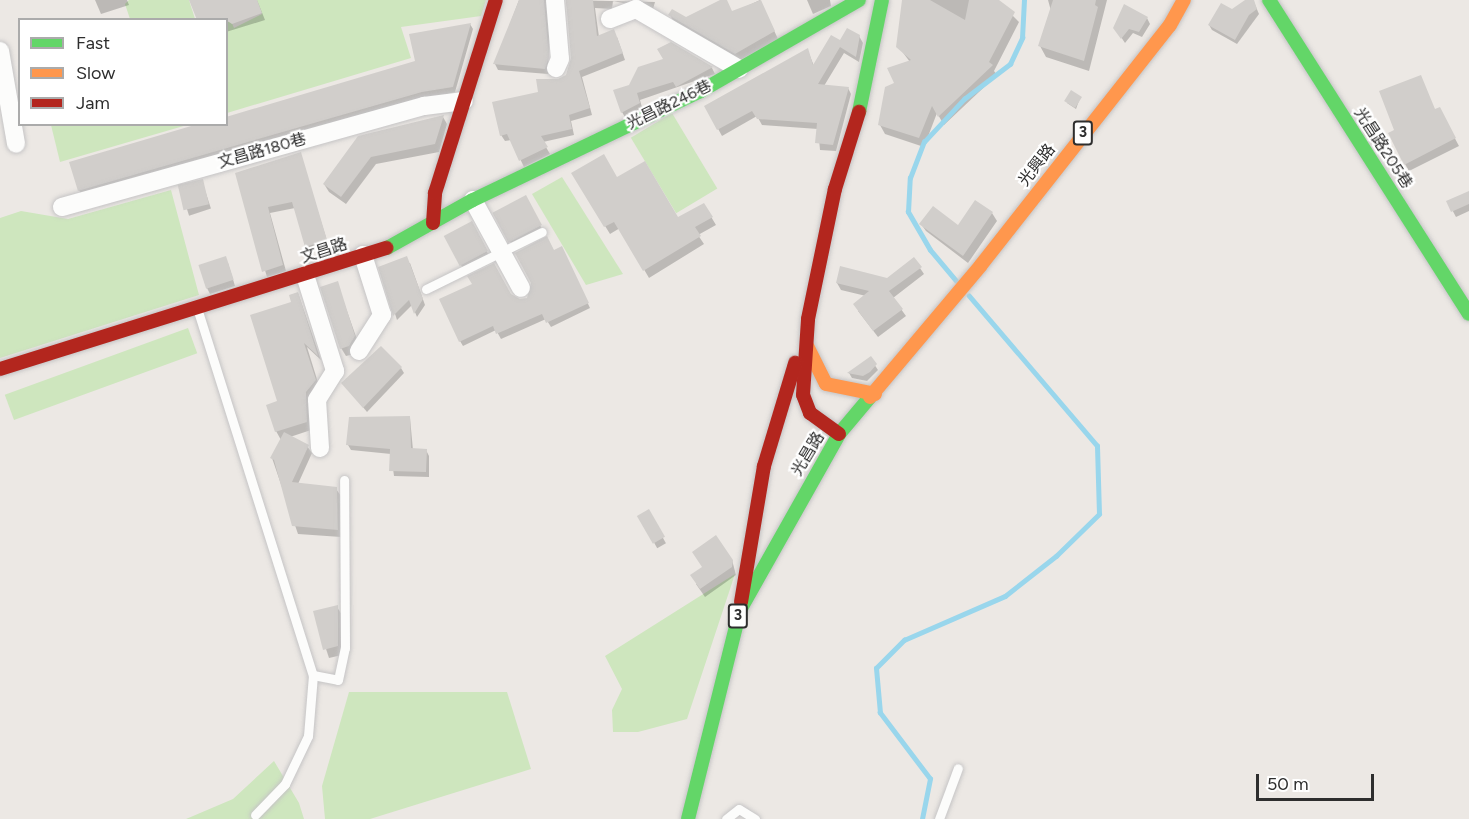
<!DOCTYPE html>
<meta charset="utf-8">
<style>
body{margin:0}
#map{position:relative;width:1469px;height:819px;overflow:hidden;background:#ece8e4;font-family:Figtree,"Noto Sans TC",sans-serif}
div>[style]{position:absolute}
.green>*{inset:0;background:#cee6be;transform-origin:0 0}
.shadow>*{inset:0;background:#0003;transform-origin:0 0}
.stream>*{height:4.5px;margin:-2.25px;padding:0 2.25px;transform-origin:2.25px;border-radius:2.25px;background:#99d6ec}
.building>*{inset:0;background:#d1cecb;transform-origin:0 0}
.roads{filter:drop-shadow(0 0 2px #c5c4c5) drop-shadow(0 0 2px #c5c4c5)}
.lane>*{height:9px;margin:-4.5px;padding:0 4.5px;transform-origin:4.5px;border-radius:4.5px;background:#fcfcfb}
.street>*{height:18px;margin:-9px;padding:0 9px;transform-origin:9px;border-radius:9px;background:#fcfcfb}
.fast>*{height:14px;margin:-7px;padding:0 7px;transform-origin:7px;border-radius:7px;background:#63d668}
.slow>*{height:14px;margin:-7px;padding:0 7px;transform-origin:7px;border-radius:7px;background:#ff974d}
.jam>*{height:14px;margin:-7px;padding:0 7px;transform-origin:7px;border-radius:7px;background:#b3261e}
span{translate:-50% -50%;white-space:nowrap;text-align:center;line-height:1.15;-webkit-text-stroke:4.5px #fff;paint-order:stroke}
.shield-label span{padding:2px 4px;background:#fff;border:2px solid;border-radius:4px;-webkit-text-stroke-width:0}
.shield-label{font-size:15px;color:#2e2e2e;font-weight:700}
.street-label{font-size:16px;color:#2e2e2e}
.legend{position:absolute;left:18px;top:18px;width:210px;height:108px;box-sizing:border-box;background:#fff;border:2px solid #ababab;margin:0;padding:8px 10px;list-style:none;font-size:18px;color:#2e2e2e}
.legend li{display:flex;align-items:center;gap:12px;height:30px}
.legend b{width:30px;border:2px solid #ababab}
.scale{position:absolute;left:1256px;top:774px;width:118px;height:27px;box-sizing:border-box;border:3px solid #2e2e2e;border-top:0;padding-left:8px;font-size:18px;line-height:21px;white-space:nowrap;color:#2e2e2e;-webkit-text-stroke:4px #fff;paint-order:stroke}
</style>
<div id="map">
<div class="green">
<i style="clip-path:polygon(129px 0,189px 0,195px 19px,130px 19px,125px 4px)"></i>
<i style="clip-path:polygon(257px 0,486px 0,481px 16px,401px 27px,411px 58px,227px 113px,227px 22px,231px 21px,234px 28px,262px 14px)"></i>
<i style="left:672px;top:113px;width:88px;height:48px;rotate:59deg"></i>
<i style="clip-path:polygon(51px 125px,51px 124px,187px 125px,60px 162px)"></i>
<i style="clip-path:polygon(562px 177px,623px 274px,586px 285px,532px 194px)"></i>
<i style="clip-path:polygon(171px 190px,199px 295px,0 358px,0 218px,21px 211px,68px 219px)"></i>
<i style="left:188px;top:328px;width:27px;height:195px;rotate:70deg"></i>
<i style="clip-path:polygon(735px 574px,687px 719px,638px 732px,613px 732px,612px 710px,622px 689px,605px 656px)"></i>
<i style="clip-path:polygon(349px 692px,507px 692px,531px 769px,370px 819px,325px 819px,322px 786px)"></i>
<i style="clip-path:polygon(274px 761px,299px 803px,304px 819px,186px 819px,233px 799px)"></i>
</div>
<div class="shadow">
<i style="clip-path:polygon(95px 0,127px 0,129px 5px,101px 14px)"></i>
<i style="clip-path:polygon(191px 0,257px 0,265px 20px,226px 32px,226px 20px)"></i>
<i style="clip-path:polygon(519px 0,550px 0,548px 74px,498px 70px,495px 64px)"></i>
<i style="clip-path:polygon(566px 0,655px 2px,653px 9px,613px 1px,612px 9px,595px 8px,599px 37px,617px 37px,625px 60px,582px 77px,592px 115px,571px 121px,574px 135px,543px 142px,550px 154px,524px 167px,511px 140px,505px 141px,501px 135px,540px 93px,567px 76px,573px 58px)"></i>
<i style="clip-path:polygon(724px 0,732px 13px,760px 0,778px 39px,740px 60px,674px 22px,670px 15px,686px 19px)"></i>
<i style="clip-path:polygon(807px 0,830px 0,831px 6px,813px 14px)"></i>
<i style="clip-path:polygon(905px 0,997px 0,1019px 22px,994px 71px,997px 75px,944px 125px,937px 113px,924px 147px,885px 134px,880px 125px,896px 84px,910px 62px,898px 46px)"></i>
<i style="clip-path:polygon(1048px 0,1107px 0,1089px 71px,1046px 57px,1040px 46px,1051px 11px)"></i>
<i style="clip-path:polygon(1248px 0,1253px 0,1259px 14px,1237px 44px,1212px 30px,1209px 25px)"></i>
<i style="clip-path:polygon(1147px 18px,1150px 24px,1142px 37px,1133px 33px,1125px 43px,1115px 28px)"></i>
<i style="clip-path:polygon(470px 24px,473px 29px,455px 92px,82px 196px,79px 190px,226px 124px,417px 62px)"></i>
<i style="clip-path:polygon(859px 36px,863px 43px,859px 62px,844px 53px,824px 86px,848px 88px,851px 94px,836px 151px,820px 150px,818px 129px,762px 125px,757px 116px,722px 136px,706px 107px,808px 51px,814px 66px,840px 43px)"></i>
<i style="clip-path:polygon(671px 44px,712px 68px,715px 74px,640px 100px,643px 111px,626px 119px,622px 112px,630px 86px,665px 60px)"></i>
<i style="clip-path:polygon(1080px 98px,1076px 109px,1067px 103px)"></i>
<i style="clip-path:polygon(1435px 111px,1443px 116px,1459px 146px,1409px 171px,1405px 164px)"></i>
<i style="clip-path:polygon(443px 117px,447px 124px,439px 152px,376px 164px,346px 204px,329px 192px,324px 184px,359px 137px)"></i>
<i style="clip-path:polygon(300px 154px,329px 247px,310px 252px,295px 208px,270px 213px,286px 271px,267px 277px,237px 174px)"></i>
<i style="clip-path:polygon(573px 174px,617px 179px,677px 219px,704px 205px,716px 225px,698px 235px,704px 244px,649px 278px,620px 228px,610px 234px)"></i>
<i style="left:202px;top:181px;width:29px;height:23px;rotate:72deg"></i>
<i style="clip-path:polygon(1469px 192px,1469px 211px,1456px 217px,1448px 202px)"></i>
<i style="left:525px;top:197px;width:38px;height:34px;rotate:62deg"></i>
<i style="clip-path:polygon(992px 213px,997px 221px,968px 263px,926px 231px,921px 224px,958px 228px)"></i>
<i style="left:471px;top:223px;width:39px;height:29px;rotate:61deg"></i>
<i style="clip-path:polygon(554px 251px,564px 253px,590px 308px,551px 327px,546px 319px,501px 339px,496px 330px,463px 346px,460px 341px,511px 295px,520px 301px,528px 299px)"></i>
<i style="clip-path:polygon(228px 263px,235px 286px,210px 294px,207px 288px)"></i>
<i style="clip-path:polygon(410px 263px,425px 305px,417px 317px,412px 305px,397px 320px,380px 268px)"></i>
<i style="clip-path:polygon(920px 268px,924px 274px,893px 298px,906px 316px,878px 337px,858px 311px,866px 296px,841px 290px,837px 283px,887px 280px)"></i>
<i style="clip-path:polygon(337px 283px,359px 345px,354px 354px,346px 356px,341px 348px)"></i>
<i style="clip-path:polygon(298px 293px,321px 360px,307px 347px,320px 389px,311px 430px,290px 437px,307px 446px,312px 453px,298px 484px,336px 489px,341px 496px,341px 537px,298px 534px,272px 458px,281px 440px,276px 431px,279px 402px)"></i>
<i style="clip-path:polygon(870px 358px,878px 370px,867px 381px,852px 378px,849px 373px)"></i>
<i style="clip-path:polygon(401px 368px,404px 373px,367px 412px,343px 383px)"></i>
<i style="clip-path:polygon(410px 418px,413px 450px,426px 450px,429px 456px,429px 477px,394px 476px,391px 454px,351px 450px,348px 445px)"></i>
<i style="left:648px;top:511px;width:37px;height:10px;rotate:61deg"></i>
<i style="clip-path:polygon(732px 560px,736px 575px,705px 597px,696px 584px)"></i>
<i style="clip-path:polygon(337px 607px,342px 615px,342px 655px,329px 658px,314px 612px)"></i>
</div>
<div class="stream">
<i style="left:956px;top:281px;width:40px;rotate:-130deg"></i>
<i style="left:930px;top:250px;width:44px;rotate:-120.1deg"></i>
<i style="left:908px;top:212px;width:34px;rotate:-87deg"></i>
<i style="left:910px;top:178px;width:39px;rotate:-69deg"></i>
<i style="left:924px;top:142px;width:59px;rotate:-47.1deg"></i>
<i style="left:964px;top:99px;width:58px;rotate:-37.3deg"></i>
<i style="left:1010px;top:64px;width:29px;rotate:-65deg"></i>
<i style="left:1022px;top:38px;width:38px;rotate:-87deg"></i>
<i style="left:922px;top:819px;width:41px;rotate:-78.7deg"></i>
<i style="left:930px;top:779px;width:83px;rotate:-127.1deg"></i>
<i style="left:880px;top:713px;width:45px;rotate:-95.1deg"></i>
<i style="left:876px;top:668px;width:40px;rotate:-45deg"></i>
<i style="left:904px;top:640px;width:110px;rotate:-23.5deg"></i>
<i style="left:1005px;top:596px;width:65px;rotate:-38.1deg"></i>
<i style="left:1056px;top:556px;width:60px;rotate:-44.3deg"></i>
<i style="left:1099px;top:514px;width:68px;rotate:-91.7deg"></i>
<i style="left:1097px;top:446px;width:197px;rotate:-130.5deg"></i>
</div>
<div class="building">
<i style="clip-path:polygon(189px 0,257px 0,262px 13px,232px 24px,226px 20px,197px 20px)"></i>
<i style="clip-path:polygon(519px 0,544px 0,549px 57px,545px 69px,493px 64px)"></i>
<i style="clip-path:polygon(566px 0,593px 0,597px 36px,614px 29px,623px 53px,579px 71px,590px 108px,569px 115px,572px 129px,541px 136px,548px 147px,519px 161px,507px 134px,500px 136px,492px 102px,538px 92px,536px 79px,558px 79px,566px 75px,571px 58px)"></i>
<i style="clip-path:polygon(720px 0,727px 0,732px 11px,761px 0,775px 31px,735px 54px,668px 15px,672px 9px,686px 17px)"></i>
<i style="clip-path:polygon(902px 0,930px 0,965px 20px,969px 0,999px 0,1015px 12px,989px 62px,993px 65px,938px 117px,932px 106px,919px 138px,878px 125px,885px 87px,894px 83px,887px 68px,911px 60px,896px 47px)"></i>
<i style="clip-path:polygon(1053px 0,1096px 0,1095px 5px,1098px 7px,1084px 61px,1038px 46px)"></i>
<i style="clip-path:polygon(1245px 0,1254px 0,1257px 9px,1249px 15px,1235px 40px,1208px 25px,1221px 3px,1232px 9px)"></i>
<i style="clip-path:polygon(1124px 4px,1148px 17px,1139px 32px,1129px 29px,1121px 39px,1113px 28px)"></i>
<i style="clip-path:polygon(471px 23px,453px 87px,422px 92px,78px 191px,69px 162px,198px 124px,226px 124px,226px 117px,415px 61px,409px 34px)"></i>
<i style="clip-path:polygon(847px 28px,860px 35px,856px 57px,840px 47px,818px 84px,849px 87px,833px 145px,815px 143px,817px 123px,757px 119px,752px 111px,717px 130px,704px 106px,808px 48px,813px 65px,831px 35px,840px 40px)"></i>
<i style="clip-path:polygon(671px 42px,713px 67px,676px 87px,673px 82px,637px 93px,640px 103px,621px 113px,613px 90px,629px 85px,638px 67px,663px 59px,657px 49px)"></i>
<i style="clip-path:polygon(1421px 75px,1435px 109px,1440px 107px,1456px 138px,1404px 165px,1388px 133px,1394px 130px,1379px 91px)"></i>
<i style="left:1071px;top:90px;width:13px;height:13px;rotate:32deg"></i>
<i style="clip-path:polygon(444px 115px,435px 144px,371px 157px,341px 197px,323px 184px,358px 136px)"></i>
<i style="clip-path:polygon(301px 152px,327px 240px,305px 247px,292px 202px,268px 207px,283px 265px,262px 272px,235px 173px)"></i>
<i style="clip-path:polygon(604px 154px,617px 177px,645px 161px,678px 217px,704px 203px,713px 217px,695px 227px,701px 236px,643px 271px,614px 222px,604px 227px,571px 173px)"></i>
<i style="left:203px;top:179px;width:26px;height:26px;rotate:77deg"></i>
<i style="clip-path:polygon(1469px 191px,1469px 204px,1451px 212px,1446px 201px)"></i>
<i style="left:526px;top:195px;width:34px;height:38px;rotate:62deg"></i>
<i style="clip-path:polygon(975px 200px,993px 212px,963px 256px,919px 224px,933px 206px,958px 225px)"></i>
<i style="left:472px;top:221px;width:34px;height:32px;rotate:62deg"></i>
<i style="clip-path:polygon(547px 236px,554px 250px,562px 246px,589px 303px,546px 323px,542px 314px,496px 334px,493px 326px,459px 342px,439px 299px,472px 284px,467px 276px,494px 263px,511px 294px,520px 299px,527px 298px,531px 283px,515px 253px)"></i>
<i style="left:226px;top:256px;width:25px;height:29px;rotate:72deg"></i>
<i style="clip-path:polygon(407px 256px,423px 299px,414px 314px,409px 300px,393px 316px,378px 267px)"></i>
<i style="clip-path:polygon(914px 257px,922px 267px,889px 291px,903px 309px,873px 331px,853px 304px,869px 291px,836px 283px,840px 266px,887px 278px)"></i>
<i style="clip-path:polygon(338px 281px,355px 336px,349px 346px,340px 349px,320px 287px)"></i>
<i style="clip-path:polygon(298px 292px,318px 356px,304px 343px,316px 380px,306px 392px,307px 422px,275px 432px,266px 405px,277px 401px,250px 315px,291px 302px,289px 295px)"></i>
<i style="clip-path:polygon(381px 346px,402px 367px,363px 408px,341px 383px)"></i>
<i style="clip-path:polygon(871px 356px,877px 364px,870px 372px,863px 376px,847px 373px)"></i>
<i style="clip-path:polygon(410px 416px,411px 448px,427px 449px,426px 472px,389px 471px,390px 449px,346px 445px,349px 417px)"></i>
<i style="clip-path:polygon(284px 432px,309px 445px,292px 482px,337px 487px,338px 530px,292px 526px,274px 460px,270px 458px)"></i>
<i style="left:649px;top:509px;width:32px;height:14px;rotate:60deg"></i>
<i style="clip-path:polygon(716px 535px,733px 560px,732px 567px,700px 589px,690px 575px,702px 567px,692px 552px)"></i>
<i style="clip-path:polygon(338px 605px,338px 646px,323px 650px,313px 611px)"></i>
</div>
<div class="roads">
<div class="lane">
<i style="left:426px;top:289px;width:129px;rotate:-26.2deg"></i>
<i style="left:197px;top:308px;width:385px;rotate:72.5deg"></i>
<i style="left:313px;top:675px;width:61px;rotate:94.7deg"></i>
<i style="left:308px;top:736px;width:53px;rotate:115.6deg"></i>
<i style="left:285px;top:784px;width:43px;rotate:134.1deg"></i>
<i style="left:313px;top:675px;width:25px;rotate:11deg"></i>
<i style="left:338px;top:680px;width:33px;rotate:-78deg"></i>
<i style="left:345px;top:648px;width:168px;rotate:-90.3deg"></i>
<i style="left:726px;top:819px;width:16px;rotate:-38deg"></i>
<i style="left:739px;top:809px;width:19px;rotate:32deg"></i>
<i style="left:939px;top:819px;width:54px;rotate:-69.6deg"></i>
</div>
<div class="street">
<i style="left:555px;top:0;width:59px;rotate:85.2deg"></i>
<i style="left:560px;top:59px;width:10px;rotate:114deg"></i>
<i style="left:610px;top:19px;width:28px;rotate:-21deg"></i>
<i style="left:636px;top:9px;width:119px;rotate:30.2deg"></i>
<i style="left:0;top:51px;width:94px;rotate:80.2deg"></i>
<i style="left:473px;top:200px;width:100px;rotate:61.4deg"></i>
<i style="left:62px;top:207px;width:376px;rotate:-15.6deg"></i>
<i style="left:424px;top:106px;width:40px;rotate:-7.1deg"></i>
<i style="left:305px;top:275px;width:101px;rotate:72.6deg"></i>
<i style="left:335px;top:371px;width:34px;rotate:122deg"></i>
<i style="left:317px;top:400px;width:48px;rotate:86.4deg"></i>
<i style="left:359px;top:351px;width:43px;rotate:-57.4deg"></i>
<i style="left:382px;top:315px;width:63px;rotate:-107.6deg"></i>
</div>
<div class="fast">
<i style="left:1269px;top:0;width:372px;rotate:57.5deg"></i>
<i style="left:859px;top:112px;width:114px;rotate:-78.4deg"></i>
<i style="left:387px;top:248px;width:98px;rotate:-29.2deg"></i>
<i style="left:473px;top:200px;width:253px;rotate:-25.6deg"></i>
<i style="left:701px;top:91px;width:182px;rotate:-29.9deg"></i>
<i style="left:688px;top:819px;width:215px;rotate:-76deg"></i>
<i style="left:740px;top:610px;width:202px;rotate:-60.6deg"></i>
<i style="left:839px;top:434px;width:48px;rotate:-50deg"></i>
</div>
<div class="slow">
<i style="left:807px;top:346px;width:42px;rotate:63.4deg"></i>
<i style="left:826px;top:384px;width:50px;rotate:11.5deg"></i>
<i style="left:870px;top:397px;width:172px;rotate:-49.9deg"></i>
<i style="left:981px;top:265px;width:305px;rotate:-51.8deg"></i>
<i style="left:1170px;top:25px;width:29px;rotate:-61deg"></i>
</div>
<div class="jam">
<i style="left:433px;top:223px;width:30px;rotate:-86deg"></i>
<i style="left:435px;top:193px;width:202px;rotate:-72.5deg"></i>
<i style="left:0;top:369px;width:405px;rotate:-17.4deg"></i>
<i style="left:839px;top:434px;width:36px;rotate:-144deg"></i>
<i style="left:810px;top:413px;width:19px;rotate:-111deg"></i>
<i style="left:803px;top:395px;width:76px;rotate:-86.2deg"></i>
<i style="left:808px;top:319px;width:133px;rotate:-78.3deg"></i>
<i style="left:835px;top:189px;width:81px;rotate:-72.7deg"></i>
<i style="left:741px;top:602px;width:138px;rotate:-80.4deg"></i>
<i style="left:764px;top:466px;width:108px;rotate:-73.2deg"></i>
</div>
</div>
<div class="shield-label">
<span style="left:1083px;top:133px">3</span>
<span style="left:738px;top:616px">3</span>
</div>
<div class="street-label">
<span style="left:669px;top:105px;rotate:-26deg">光昌路246巷</span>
<span style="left:1383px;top:148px;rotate:57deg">光昌路205巷</span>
<span style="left:262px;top:151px;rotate:-16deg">文昌路180巷</span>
<span style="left:1037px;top:165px;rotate:-52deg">光興路</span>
<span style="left:324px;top:251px;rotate:-18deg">文昌路</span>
<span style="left:808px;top:454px;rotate:-59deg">光昌路</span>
</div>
<ul class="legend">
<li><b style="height:8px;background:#63d668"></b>Fast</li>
<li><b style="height:8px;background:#ff974d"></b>Slow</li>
<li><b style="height:8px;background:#b3261e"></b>Jam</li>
</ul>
<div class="scale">50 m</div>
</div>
